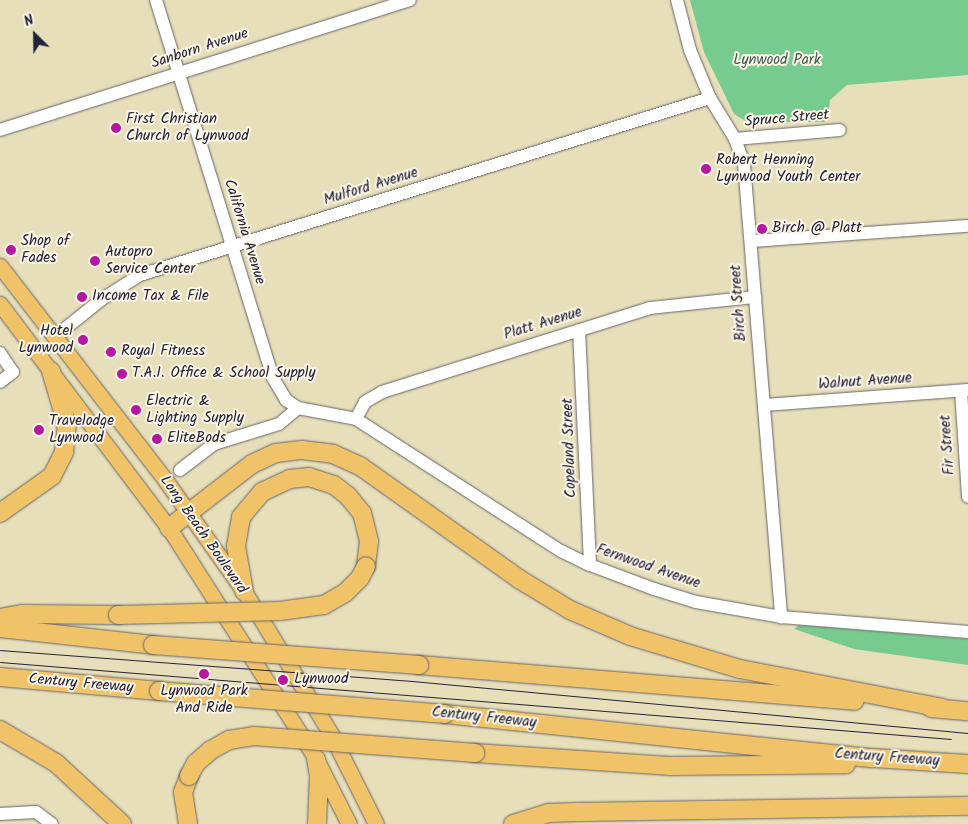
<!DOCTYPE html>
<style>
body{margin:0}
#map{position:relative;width:968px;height:824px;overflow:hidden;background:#e7dfba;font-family:Kalam,sans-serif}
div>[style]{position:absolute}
.green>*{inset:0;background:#77cb8f}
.roads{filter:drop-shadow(0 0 1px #676467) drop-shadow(0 0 1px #676467)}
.minor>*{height:12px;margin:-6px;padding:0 6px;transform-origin:6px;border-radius:6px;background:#fff}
.major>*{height:15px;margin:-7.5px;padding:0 7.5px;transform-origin:7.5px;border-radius:7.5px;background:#f1c369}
.highway>*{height:18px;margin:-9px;padding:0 9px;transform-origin:9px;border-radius:9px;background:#f1c369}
.tram>*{height:1px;margin:-0.5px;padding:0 0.5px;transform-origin:0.5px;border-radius:0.5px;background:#22223b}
.bridges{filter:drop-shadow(0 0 1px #676467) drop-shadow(0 0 1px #676467)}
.highway-bridge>*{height:18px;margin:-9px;padding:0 9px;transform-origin:9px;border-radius:9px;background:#f1c369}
.dots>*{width:14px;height:14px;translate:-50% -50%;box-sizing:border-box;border:2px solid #fcf5e5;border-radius:50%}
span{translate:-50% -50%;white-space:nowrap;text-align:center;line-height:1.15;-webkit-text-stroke:4px #fcf5e5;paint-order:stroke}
.street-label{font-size:15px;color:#22223b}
.park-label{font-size:15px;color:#405d58}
.poi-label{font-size:15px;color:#22223b}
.left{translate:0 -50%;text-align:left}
.right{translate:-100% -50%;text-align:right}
.north{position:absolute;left:10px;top:10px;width:50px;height:50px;-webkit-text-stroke:4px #fcf5e5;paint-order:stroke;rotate:337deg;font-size:14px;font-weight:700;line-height:20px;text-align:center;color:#22223b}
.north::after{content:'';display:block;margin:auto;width:18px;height:22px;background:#22223b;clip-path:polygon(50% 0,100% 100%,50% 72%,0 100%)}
</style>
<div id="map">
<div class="green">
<i style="clip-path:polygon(690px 0,968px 0,968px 75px,847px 85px,830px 100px,828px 119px,824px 122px,747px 122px,734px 114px,704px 52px)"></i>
<i style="clip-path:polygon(799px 625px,968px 639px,968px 665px,854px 649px,794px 629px)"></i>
</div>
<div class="roads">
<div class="minor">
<i style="left:156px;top:0;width:396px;rotate:72.8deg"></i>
<i style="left:273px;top:378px;width:26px;rotate:59deg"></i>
<i style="left:286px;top:400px;width:14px;rotate:34deg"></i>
<i style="left:298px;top:408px;width:59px;rotate:10.7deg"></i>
<i style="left:356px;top:419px;width:244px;rotate:32.8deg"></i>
<i style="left:561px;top:551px;width:32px;rotate:26deg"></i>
<i style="left:590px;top:565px;width:68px;rotate:20.6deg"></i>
<i style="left:654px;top:589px;width:44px;rotate:17.2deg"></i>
<i style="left:696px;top:602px;width:86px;rotate:10deg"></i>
<i style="left:781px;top:617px;width:188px;rotate:4.6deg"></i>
<i style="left:677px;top:0;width:52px;rotate:75.4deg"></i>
<i style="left:690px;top:50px;width:52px;rotate:67.4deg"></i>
<i style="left:710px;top:98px;width:48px;rotate:58.6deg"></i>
<i style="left:735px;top:139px;width:27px;rotate:70deg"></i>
<i style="left:744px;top:164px;width:455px;rotate:85.3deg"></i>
<i style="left:0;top:130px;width:430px;rotate:-17.6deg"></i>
<i style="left:735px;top:139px;width:105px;rotate:-4.9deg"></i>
<i style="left:751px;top:241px;width:218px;rotate:-4deg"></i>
<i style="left:579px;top:330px;width:235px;rotate:87.3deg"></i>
<i style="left:56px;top:336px;width:59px;rotate:-38.8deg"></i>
<i style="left:102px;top:299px;width:45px;rotate:-32.3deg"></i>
<i style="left:140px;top:275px;width:597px;rotate:-17.25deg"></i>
<i style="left:0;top:353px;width:23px;rotate:56deg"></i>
<i style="left:13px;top:372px;width:16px;rotate:142deg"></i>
<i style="left:961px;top:391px;width:106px;rotate:86.2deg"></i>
<i style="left:764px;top:405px;width:205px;rotate:-4.2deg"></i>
<i style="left:356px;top:419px;width:19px;rotate:-62deg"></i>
<i style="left:365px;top:402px;width:20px;rotate:-30deg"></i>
<i style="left:382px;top:392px;width:281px;rotate:-17.4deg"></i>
<i style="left:650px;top:308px;width:106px;rotate:-6deg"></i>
<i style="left:180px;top:470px;width:43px;rotate:-37.4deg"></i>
<i style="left:214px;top:444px;width:68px;rotate:-17.1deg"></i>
<i style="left:279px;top:424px;width:25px;rotate:-40deg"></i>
<i style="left:0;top:814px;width:36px;rotate:-3deg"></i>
<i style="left:36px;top:812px;width:20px;rotate:37deg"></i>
</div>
<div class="major">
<i style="left:0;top:266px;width:272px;rotate:52.3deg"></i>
<i style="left:166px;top:481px;width:135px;rotate:54.7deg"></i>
<i style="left:244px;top:591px;width:170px;rotate:58.7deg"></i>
<i style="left:332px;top:736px;width:98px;rotate:63.4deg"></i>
<i style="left:0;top:304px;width:281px;rotate:53deg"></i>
<i style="left:169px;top:528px;width:274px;rotate:57.5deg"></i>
<i style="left:316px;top:759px;width:73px;rotate:63.1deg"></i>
</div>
<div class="highway">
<i style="left:0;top:513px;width:64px;rotate:-35.4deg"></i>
<i style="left:52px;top:476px;width:27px;rotate:-63deg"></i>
<i style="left:64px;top:452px;width:27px;rotate:-84deg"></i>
<i style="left:67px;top:425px;width:56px;rotate:-106.5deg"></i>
<i style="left:169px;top:528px;width:105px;rotate:-37.6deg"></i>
<i style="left:252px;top:464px;width:26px;rotate:-25deg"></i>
<i style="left:276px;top:453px;width:26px;rotate:-7deg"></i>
<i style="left:302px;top:450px;width:31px;rotate:7deg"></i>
<i style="left:333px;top:454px;width:30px;rotate:24deg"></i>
<i style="left:360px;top:466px;width:195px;rotate:35.4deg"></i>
<i style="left:519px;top:579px;width:60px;rotate:31.3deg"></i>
<i style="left:570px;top:610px;width:65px;rotate:23.4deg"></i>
<i style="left:630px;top:636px;width:115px;rotate:16.7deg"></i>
<i style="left:740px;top:669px;width:206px;rotate:10.9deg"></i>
<i style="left:244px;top:591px;width:46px;rotate:-100.1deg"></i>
<i style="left:236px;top:546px;width:29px;rotate:-80deg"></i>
<i style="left:241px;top:517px;width:33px;rotate:-50deg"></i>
<i style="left:262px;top:492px;width:31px;rotate:-25deg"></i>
<i style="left:290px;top:479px;width:19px;rotate:-6deg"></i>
<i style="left:309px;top:477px;width:26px;rotate:18deg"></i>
<i style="left:334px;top:485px;width:18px;rotate:38deg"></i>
<i style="left:348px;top:496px;width:22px;rotate:51deg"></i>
<i style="left:362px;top:513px;width:29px;rotate:76deg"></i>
<i style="left:369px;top:541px;width:25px;rotate:97deg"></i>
<i style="left:0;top:618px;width:22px;rotate:-10deg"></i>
<i style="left:22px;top:614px;width:96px;rotate:0.6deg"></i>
<i style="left:0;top:628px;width:154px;rotate:6.3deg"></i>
<i style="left:419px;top:665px;width:437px;rotate:4.7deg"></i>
<i style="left:0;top:677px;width:160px;rotate:5deg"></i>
<i style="left:931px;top:708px;width:37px;rotate:5deg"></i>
<i style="left:445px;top:714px;width:430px;rotate:5.9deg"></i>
<i style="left:873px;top:758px;width:95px;rotate:3.6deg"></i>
<i style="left:0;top:730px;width:65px;rotate:30.5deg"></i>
<i style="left:56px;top:763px;width:90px;rotate:42.7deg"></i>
<i style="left:475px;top:753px;width:194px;rotate:3.8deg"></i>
<i style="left:669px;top:766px;width:177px;rotate:-0.6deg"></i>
<i style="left:316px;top:759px;width:17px;rotate:80deg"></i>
<i style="left:319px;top:776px;width:48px;rotate:92.4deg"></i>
<i style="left:188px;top:824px;width:32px;rotate:-99deg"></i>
<i style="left:183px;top:792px;width:17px;rotate:-69deg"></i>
<i style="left:513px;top:824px;width:37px;rotate:-17deg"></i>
<i style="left:548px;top:813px;width:30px;rotate:-2deg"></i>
<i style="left:578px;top:812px;width:390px;rotate:-0.9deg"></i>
</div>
</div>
<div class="tram">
<i style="left:0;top:650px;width:413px;rotate:4.3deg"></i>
<i style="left:412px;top:681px;width:558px;rotate:5.34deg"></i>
<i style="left:0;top:662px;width:954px;rotate:4.63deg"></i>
</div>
<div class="bridges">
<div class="highway-bridge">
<i style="left:118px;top:615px;width:162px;rotate:-1.4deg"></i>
<i style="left:280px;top:611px;width:44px;rotate:-7.8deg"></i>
<i style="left:324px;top:605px;width:24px;rotate:-30deg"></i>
<i style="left:345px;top:593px;width:21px;rotate:-45deg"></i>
<i style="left:360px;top:578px;width:13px;rotate:-63deg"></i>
<i style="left:153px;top:645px;width:267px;rotate:4.3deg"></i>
<i style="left:159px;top:691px;width:287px;rotate:4.6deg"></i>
<i style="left:189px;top:776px;width:15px;rotate:-62deg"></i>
<i style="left:196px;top:763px;width:20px;rotate:-41deg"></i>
<i style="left:211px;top:750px;width:21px;rotate:-29deg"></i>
<i style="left:229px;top:740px;width:25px;rotate:-9deg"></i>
<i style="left:254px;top:736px;width:222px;rotate:4.4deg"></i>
</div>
</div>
<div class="dots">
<i style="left:116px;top:128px;background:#b5179e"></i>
<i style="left:706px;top:169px;background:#b5179e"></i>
<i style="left:762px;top:229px;background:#b5179e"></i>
<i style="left:11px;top:250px;background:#b5179e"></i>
<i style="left:95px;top:261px;background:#b5179e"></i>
<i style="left:82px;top:297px;background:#b5179e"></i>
<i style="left:83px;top:340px;background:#b5179e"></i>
<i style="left:111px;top:352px;background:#b5179e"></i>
<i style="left:122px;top:374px;background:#b5179e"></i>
<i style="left:136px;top:410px;background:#b5179e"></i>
<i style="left:39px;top:430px;background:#b5179e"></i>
<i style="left:157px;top:439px;background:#b5179e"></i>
<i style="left:204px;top:674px;background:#b5179e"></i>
<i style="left:283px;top:680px;background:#b5179e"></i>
</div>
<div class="street-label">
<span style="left:200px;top:49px;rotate:-18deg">Sanborn Avenue</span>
<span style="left:787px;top:119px;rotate:-5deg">Spruce Street</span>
<span style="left:371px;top:187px;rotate:-17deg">Mulford Avenue</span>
<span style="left:244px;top:232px;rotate:73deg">California Avenue</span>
<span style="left:739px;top:303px;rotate:-94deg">Birch Street</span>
<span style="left:543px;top:324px;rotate:-17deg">Platt Avenue</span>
<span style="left:865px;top:382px;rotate:-4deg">Walnut Avenue</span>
<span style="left:948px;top:445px;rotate:-94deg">Fir Street</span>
<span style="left:570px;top:448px;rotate:-92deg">Copeland Street</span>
<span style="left:203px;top:535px;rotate:55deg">Long Beach Boulevard</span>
<span style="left:648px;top:567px;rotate:19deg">Fernwood Avenue</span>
<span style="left:81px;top:684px;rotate:5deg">Century Freeway</span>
<span style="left:484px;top:718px;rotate:6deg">Century Freeway</span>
<span style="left:887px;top:758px;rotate:4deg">Century Freeway</span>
</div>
<div class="park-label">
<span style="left:777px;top:61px">Lynwood Park</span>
</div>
<div class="poi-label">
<span class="left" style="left:126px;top:128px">First Christian<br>Church of Lynwood</span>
<span class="left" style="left:716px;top:169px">Robert Henning<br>Lynwood Youth Center</span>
<span class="left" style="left:772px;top:229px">Birch @ Platt</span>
<span class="left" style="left:21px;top:250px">Shop of<br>Fades</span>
<span class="left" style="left:105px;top:261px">Autopro<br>Service Center</span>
<span class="left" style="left:92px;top:297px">Income Tax &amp; File</span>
<span class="right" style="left:73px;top:340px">Hotel<br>Lynwood</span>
<span class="left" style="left:121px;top:352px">Royal Fitness</span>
<span class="left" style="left:132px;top:374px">T.A.I. Office &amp; School Supply</span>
<span class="left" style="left:146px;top:410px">Electric &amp;<br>Lighting Supply</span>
<span class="left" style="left:49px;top:430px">Travelodge<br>Lynwood</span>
<span class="left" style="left:167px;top:439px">EliteBods</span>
<span class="left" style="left:294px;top:680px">Lynwood</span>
<span style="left:204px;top:700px">Lynwood Park<br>And Ride</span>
</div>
<div class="north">N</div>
</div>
